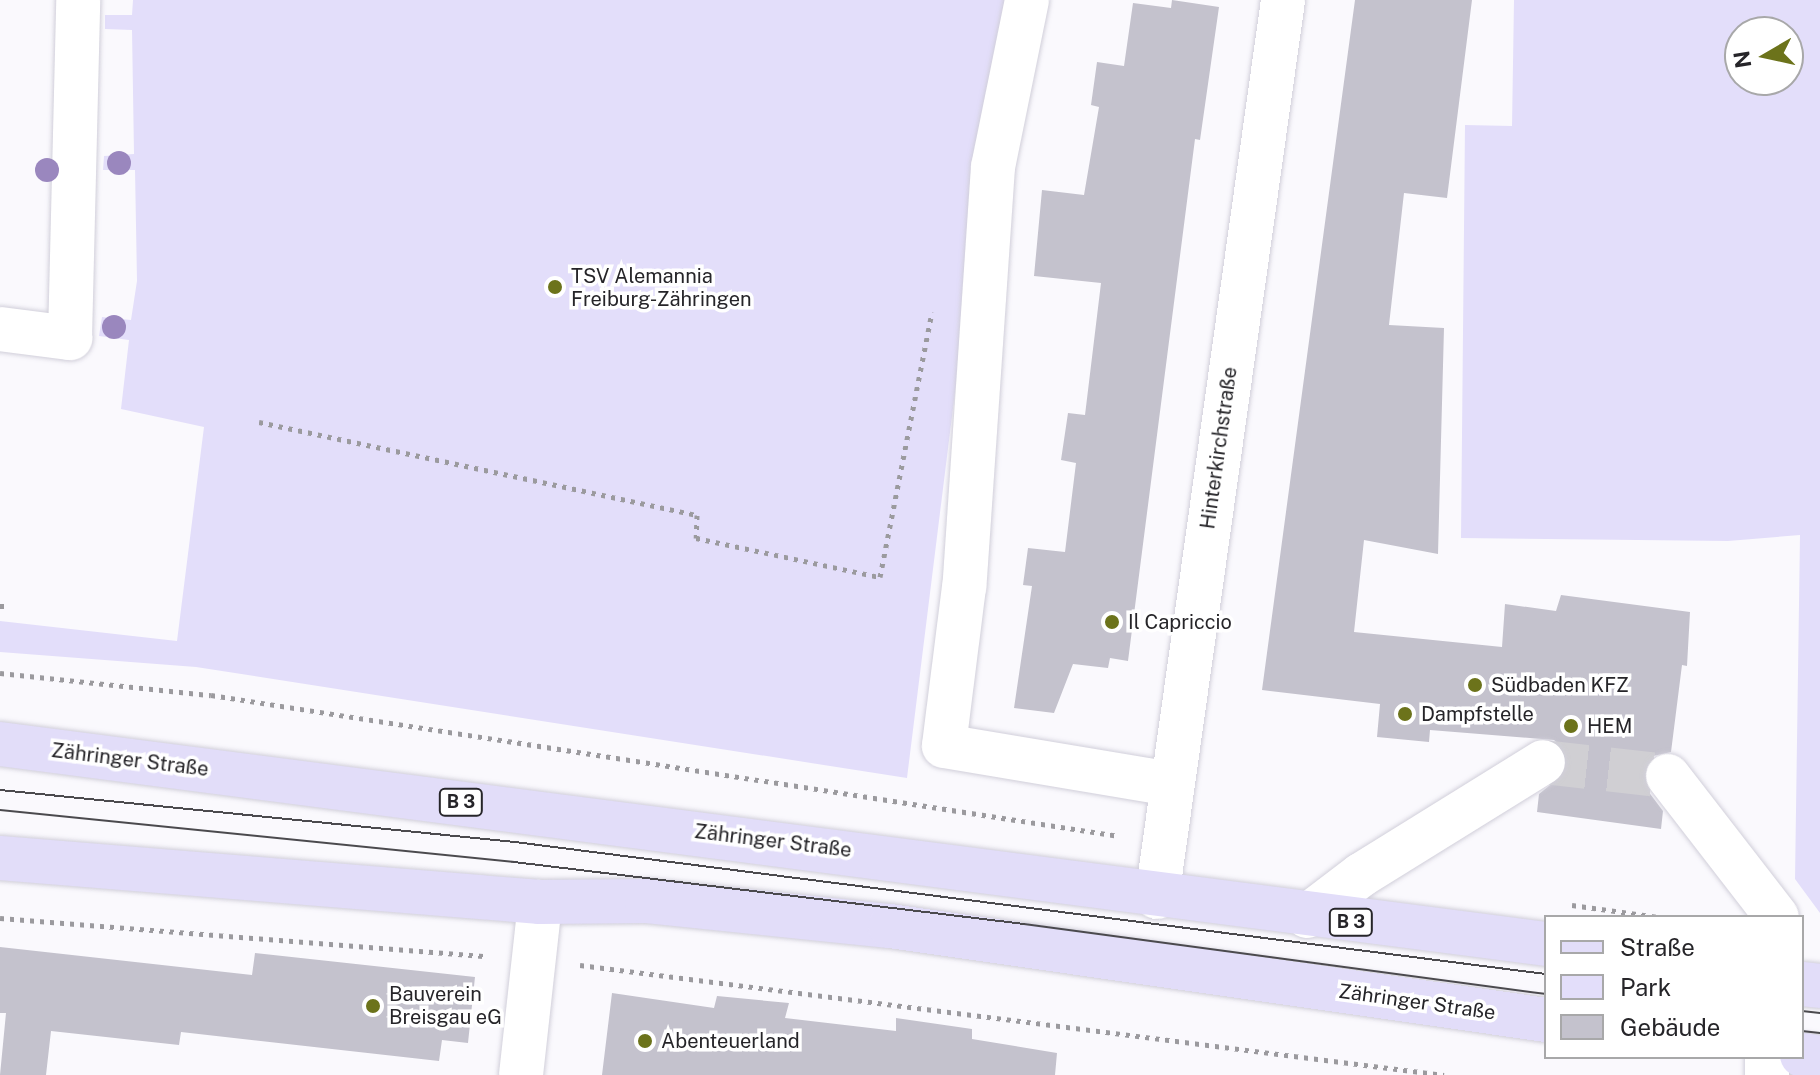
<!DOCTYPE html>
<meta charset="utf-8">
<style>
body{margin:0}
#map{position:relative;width:1820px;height:1075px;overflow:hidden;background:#faf9fd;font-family:"Public Sans",sans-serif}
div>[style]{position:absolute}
.green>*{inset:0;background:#e3defa}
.building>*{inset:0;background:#c4c2cd}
.minor-tunnel>*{height:44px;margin-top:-22px;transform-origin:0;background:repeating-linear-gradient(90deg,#d0cfd3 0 44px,transparent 0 66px)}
.path>*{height:5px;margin-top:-2.5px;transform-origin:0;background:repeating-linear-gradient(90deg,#9b9a9e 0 4px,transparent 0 10px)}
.roads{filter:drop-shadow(0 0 2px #d1cfda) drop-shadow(0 0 2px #d1cfda)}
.minor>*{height:44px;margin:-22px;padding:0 22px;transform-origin:22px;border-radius:22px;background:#fff}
.major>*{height:44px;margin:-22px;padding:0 22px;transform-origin:22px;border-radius:22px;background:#e2ddf9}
.tram>*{height:2px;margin:-1px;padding:0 1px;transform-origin:1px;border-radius:1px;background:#4b4a4e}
.trees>*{width:24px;height:24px;margin:-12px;border-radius:50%;background:#9a87be}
.dots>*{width:22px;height:22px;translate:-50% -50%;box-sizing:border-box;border:4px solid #fff;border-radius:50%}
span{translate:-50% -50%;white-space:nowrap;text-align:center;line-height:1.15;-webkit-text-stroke:7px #fff;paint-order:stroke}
.shield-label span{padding:2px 6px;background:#fff;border:2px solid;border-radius:6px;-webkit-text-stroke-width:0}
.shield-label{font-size:18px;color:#262529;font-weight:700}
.poi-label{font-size:20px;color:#262529}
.left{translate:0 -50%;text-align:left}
.street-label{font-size:20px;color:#262529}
.legend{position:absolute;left:1544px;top:915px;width:260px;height:144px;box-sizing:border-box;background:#fff;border:2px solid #a8a8a9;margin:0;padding:10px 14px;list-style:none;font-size:24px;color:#262529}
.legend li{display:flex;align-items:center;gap:16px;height:40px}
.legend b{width:40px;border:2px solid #a8a8a9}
.north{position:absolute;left:1724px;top:16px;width:80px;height:80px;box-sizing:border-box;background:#fff;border:2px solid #a8a8a9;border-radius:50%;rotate:261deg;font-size:22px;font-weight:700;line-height:32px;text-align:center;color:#262529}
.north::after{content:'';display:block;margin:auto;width:28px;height:36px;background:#6c731b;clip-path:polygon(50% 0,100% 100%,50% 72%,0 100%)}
</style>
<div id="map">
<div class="green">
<i style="clip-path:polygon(133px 0,1017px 0,983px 167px,907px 778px,196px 667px,0 652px,0 621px,177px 641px,204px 427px,121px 409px,129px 340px,99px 336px,102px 317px,131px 320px,137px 281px,135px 170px,103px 170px,104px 156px,134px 154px,132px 30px,105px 29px,105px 15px,132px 15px)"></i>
<i style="clip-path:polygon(evenodd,1514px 0,1820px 0,1820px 913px,1795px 879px,1800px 535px,1728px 541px,1461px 538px,1465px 125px,1512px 126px,1514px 0,1788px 32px,1788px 80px,1740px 80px,1740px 32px,1788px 32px)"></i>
</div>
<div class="building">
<i style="clip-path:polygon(1172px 0,1219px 7px,1200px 140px,1195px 139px,1128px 661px,1110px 658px,1108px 668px,1073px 664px,1054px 713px,1014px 708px,1032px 586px,1023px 585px,1028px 548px,1065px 552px,1076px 463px,1061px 460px,1068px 413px,1085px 415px,1101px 283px,1034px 276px,1042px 190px,1084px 195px,1099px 107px,1091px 105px,1097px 62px,1124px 66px,1133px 3px,1171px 8px)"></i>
<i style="clip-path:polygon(1355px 0,1472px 0,1447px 198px,1404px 193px,1389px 325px,1444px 328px,1438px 554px,1364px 540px,1354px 632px,1502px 647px,1505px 604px,1556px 611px,1561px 595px,1690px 612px,1687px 666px,1682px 665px,1671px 752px,1653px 756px,1645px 767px,1648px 791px,1663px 811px,1661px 829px,1537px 812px,1539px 794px,1565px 773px,1565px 750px,1554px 740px,1430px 730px,1429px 742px,1377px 737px,1380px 704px,1262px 690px)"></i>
<i style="clip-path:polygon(0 947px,252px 975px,255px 953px,475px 977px,468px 1043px,442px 1040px,439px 1061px,181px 1032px,179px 1045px,51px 1031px,46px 1075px,0 1075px,6px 1013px,0 1013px)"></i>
<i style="clip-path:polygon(612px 993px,714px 1008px,717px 996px,789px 1003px,785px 1018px,896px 1031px,896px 1018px,972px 1029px,972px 1039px,1057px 1053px,1055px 1075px,602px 1075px)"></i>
</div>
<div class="minor-tunnel">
<i style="left:1543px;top:762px;width:126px;rotate:6.4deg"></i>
</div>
<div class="path">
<i style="left:259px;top:422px;width:448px;rotate:12deg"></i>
<i style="left:697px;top:515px;width:23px;rotate:92deg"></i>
<i style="left:696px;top:538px;width:188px;rotate:12deg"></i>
<i style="left:880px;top:577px;width:270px;rotate:-78.9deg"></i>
<i style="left:0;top:606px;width:4px"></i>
<i style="left:0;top:673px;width:212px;rotate:6deg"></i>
<i style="left:211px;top:695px;width:919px;rotate:8.83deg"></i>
<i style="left:1572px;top:905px;width:87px;rotate:7.9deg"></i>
<i style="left:0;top:918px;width:488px;rotate:4.5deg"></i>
<i style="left:580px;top:965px;width:871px;rotate:7.26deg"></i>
</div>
<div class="roads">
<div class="minor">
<i style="left:1027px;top:0;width:170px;rotate:101.5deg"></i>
<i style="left:993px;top:167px;width:421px;rotate:93.9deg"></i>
<i style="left:964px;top:587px;width:160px;rotate:97.2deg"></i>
<i style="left:944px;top:746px;width:231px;rotate:9.5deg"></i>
<i style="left:0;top:329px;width:71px;rotate:7.3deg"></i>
<i style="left:70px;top:338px;width:338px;rotate:-88.6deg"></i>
<i style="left:1668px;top:776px;width:178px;rotate:52.3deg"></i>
<i style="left:1157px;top:897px;width:906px;rotate:-82deg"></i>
<i style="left:1307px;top:916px;width:68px;rotate:-37.2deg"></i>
<i style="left:1361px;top:875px;width:214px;rotate:-31.8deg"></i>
<i style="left:521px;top:1075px;width:174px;rotate:-83.7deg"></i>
<i style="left:1767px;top:1075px;width:18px;rotate:-90deg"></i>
</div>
<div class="major">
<i style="left:0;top:744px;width:1559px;rotate:7.37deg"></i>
<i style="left:0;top:858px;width:542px;rotate:4.66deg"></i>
<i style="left:540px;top:902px;width:107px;rotate:-0.5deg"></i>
<i style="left:647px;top:901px;width:244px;rotate:5.9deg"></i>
<i style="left:890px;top:926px;width:663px;rotate:8.15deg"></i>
<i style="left:1802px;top:984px;width:18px;rotate:6deg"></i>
<i style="left:1802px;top:1055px;width:18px;rotate:9deg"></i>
</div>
</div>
<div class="tram">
<i style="left:0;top:790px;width:518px;rotate:5.77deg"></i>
<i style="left:515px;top:842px;width:1039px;rotate:7.3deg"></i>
<i style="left:0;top:810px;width:517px;rotate:5.78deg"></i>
<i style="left:514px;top:862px;width:514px;rotate:6.93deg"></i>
<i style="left:1024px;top:924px;width:527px;rotate:7.64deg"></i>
<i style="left:1802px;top:1011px;width:18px;rotate:6deg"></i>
<i style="left:1802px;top:1031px;width:18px;rotate:6deg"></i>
</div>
<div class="trees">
<i style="left:119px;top:163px"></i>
<i style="left:47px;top:170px"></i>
<i style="left:114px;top:327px"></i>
</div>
<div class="dots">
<i style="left:555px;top:287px;background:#6c731b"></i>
<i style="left:1112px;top:622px;background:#6c731b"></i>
<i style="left:1475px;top:685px;background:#6c731b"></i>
<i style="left:1405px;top:714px;background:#6c731b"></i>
<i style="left:1571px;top:726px;background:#6c731b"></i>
<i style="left:373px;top:1006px;background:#6c731b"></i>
<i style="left:645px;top:1041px;background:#6c731b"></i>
</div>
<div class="shield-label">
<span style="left:461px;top:802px">B 3</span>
<span style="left:1351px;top:922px">B 3</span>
</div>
<div class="poi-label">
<span class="left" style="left:571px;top:288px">TSV Alemannia<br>Freiburg-Zähringen</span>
<span class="left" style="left:1128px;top:622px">Il Capriccio</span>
<span class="left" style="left:1491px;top:685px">Südbaden KFZ</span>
<span class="left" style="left:1421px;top:714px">Dampfstelle</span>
<span class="left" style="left:1587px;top:726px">HEM</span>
<span class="left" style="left:389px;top:1006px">Bauverein<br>Breisgau eG</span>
<span class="left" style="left:661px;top:1041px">Abenteuerland</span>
</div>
<div class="street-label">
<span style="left:1219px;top:448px;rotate:-82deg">Hinterkirchstraße</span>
<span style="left:130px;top:760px;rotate:7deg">Zähringer Straße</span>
<span style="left:773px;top:841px;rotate:7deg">Zähringer Straße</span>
<span style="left:1417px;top:1002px;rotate:8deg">Zähringer Straße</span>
</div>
<ul class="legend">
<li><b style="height:10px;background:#e2ddf9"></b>Straße</li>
<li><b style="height:22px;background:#e3defa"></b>Park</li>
<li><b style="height:22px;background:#c4c2cd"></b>Gebäude</li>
</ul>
<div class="north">N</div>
</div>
